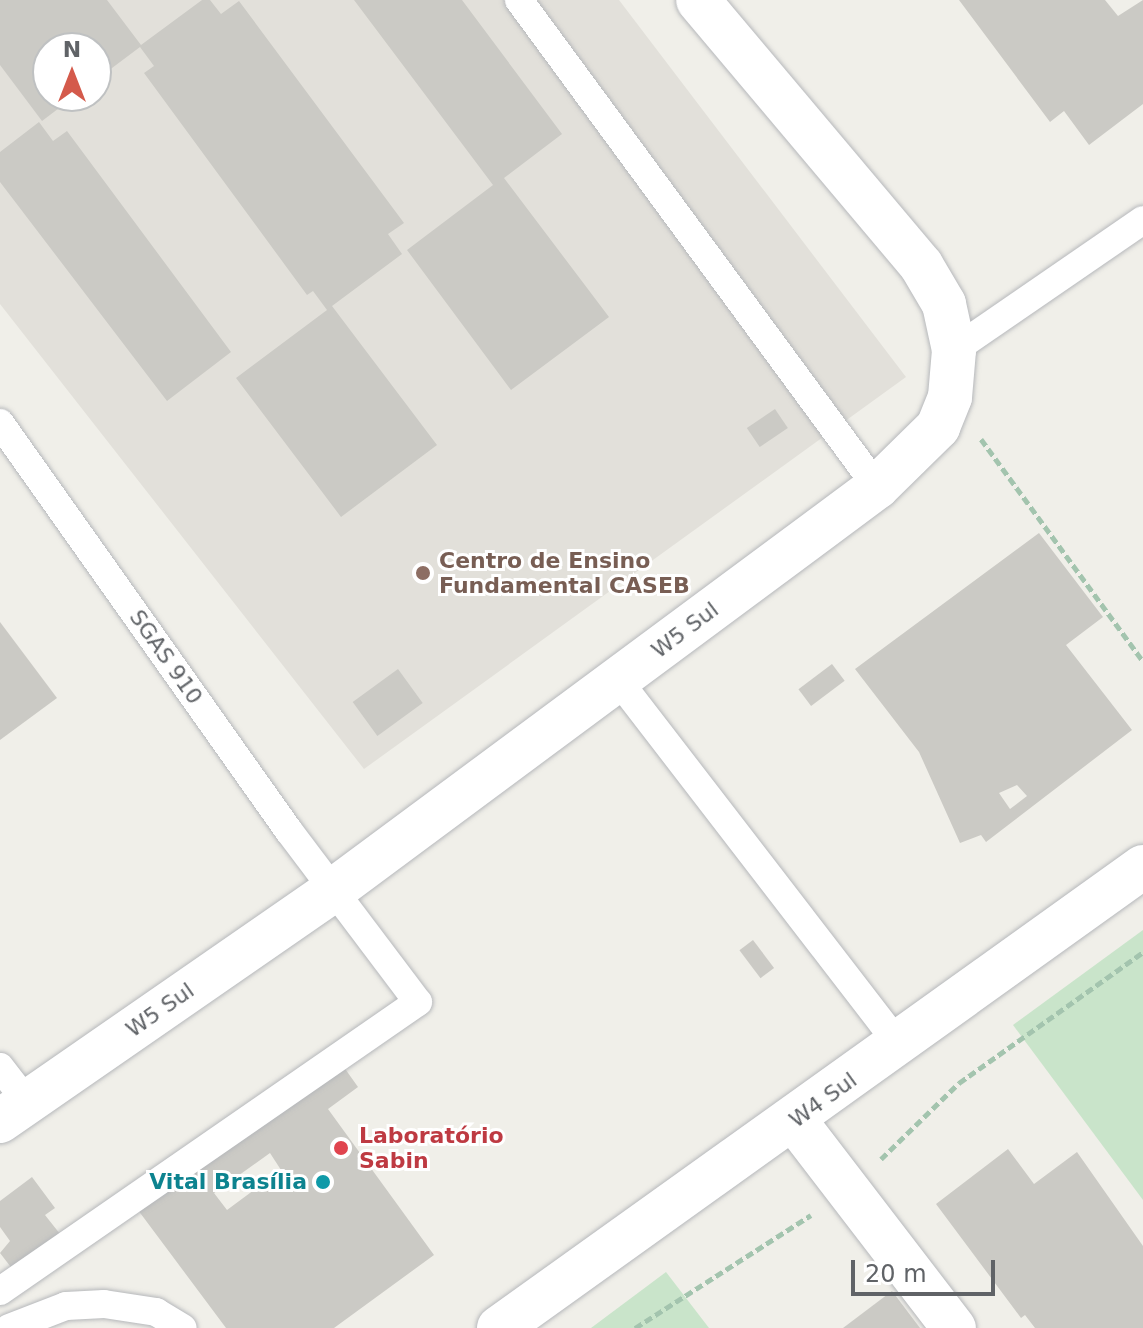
<!DOCTYPE html>
<meta charset="utf-8">
<style>
body{margin:0}
#map{position:relative;width:1143px;height:1328px;overflow:hidden;background:#f0efe9;font-family:"DejaVu Sans",sans-serif}
div>[style]{position:absolute}
.education>*{inset:0;background:#e2e0da}
.green>*{inset:0;background:#c9e4ca}
.building>*{inset:0;background:#cbcac5;transform-origin:0 0}
.path>*{height:5px;margin-top:-2.5px;transform-origin:0;background:repeating-linear-gradient(90deg,#a3c4ae 0 8px,transparent 0 12px)}
.roads{filter:drop-shadow(0 0 2px #b6b8bb) drop-shadow(0 0 2px #b6b8bb)}
.service>*{height:28px;margin:-14px;padding:0 14px;transform-origin:14px;border-radius:14px;background:#fff}
.minor>*{height:44px;margin:-22px;padding:0 22px;transform-origin:22px;border-radius:22px;background:#fff}
.secondary>*{height:44px;margin:-22px;padding:0 22px;transform-origin:22px;border-radius:22px;background:#fff}
.dots>*{width:22px;height:22px;translate:-50% -50%;box-sizing:border-box;border:4px solid #fff;border-radius:50%}
span{translate:-50% -50%;white-space:nowrap;text-align:center;line-height:1.15;-webkit-text-stroke:6px #fff;paint-order:stroke}
.education-label{font-size:22px;color:#785e54;font-weight:700}
.left{translate:0 -50%;text-align:left}
.street-label{font-size:22px;color:#606367}
.health-label{font-size:22px;color:#be3a42;font-weight:700}
.culture-label{font-size:22px;color:#0d838f;font-weight:700}
.right{translate:-100% -50%;text-align:right}
.north{position:absolute;left:32px;top:32px;width:80px;height:80px;box-sizing:border-box;background:#fff;border:2px solid #bfc1c2;border-radius:50%;rotate:0deg;font-size:22px;font-weight:700;line-height:32px;text-align:center;color:#606367}
.north::after{content:'';display:block;margin:auto;width:28px;height:36px;background:#d45a4b;clip-path:polygon(50% 0,100% 100%,50% 72%,0 100%)}
.scale{position:absolute;left:851px;top:1260px;width:144px;height:36px;box-sizing:border-box;border:4px solid #606367;border-top:0;padding-left:10px;font-size:24px;line-height:28px;white-space:nowrap;color:#606367;-webkit-text-stroke:6px #fff;paint-order:stroke}
</style>
<div id="map">
<div class="education">
<i style="clip-path:polygon(evenodd,0 0,619px 0,906px 377px,364px 769px,0 304px,0 0,48px 48px,96px 48px,96px 96px,48px 96px,48px 48px)"></i>
</div>
<div class="green">
<i style="clip-path:polygon(1143px 930px,1143px 1200px,1013px 1025px)"></i>
<i style="clip-path:polygon(666px 1272px,709px 1328px,591px 1328px)"></i>
</div>
<div class="building">
<i style="clip-path:polygon(0 0,107px 0,141px 45px,202px 0,210px 0,221px 14px,239px 1px,404px 223px,388px 234px,402px 254px,332px 306px,437px 445px,341px 517px,236px 378px,327px 310px,313px 291px,307px 295px,144px 73px,154px 66px,140px 47px,96px 80px,96px 48px,48px 48px,48px 96px,75px 96px,42px 121px,0 65px)"></i>
<i style="clip-path:polygon(354px 0,462px 0,562px 134px,504px 178px,609px 317px,511px 390px,407px 250px,493px 185px)"></i>
<i style="clip-path:polygon(959px 0,1105px 0,1118px 16px,1143px 0,1143px 104px,1089px 145px,1064px 111px,1050px 122px)"></i>
<i style="clip-path:polygon(39px 122px,53px 141px,67px 131px,231px 352px,167px 401px,0 182px,0 152px)"></i>
<i style="left:775px;top:409px;width:23px;height:34px;rotate:56deg"></i>
<i style="clip-path:polygon(evenodd,1039px 533px,1103px 617px,1066px 645px,1132px 730px,986px 842px,981px 835px,960px 843px,919px 752px,855px 669px,1039px 533px,1017px 785px,1027px 796px,1010px 809px,999px 793px,1017px 785px)"></i>
<i style="clip-path:polygon(0 622px,57px 698px,0 740px)"></i>
<i style="left:832px;top:664px;width:21px;height:42px;rotate:53deg"></i>
<i style="left:398px;top:669px;width:42px;height:56px;rotate:54deg"></i>
<i style="left:753px;top:940px;width:35px;height:17px;rotate:53deg"></i>
<i style="clip-path:polygon(evenodd,336px 1056px,358px 1087px,328px 1109px,434px 1255px,334px 1328px,226px 1328px,135px 1206px,336px 1056px,270px 1153px,281px 1170px,227px 1210px,214px 1193px,270px 1153px)"></i>
<i style="clip-path:polygon(1008px 1149px,1034px 1184px,1077px 1152px,1143px 1246px,1143px 1328px,1035px 1328px,1025px 1315px,1021px 1318px,936px 1204px)"></i>
<i style="clip-path:polygon(32px 1177px,55px 1208px,45px 1215px,64px 1239px,17px 1275px,0 1253px,10px 1241px,0 1227px,0 1201px)"></i>
<i style="clip-path:polygon(892px 1291px,920px 1328px,843px 1328px)"></i>
</div>
<div class="path">
<i style="left:981px;top:439px;width:275px;rotate:53.9deg"></i>
<i style="left:881px;top:1159px;width:109px;rotate:-44.3deg"></i>
<i style="left:959px;top:1083px;width:226px;rotate:-35.4deg"></i>
<i style="left:635px;top:1328px;width:209px;rotate:-32.7deg"></i>
</div>
<div class="roads">
<div class="service">
<i style="left:519px;top:0;width:604px;rotate:53.68deg"></i>
<i style="left:954px;top:350px;width:229px;rotate:-34.5deg"></i>
<i style="left:0;top:423px;width:500px;rotate:54.7deg"></i>
<i style="left:289px;top:831px;width:214px;rotate:53deg"></i>
<i style="left:418px;top:1002px;width:508px;rotate:145.34deg"></i>
<i style="left:618px;top:680px;width:461px;rotate:52.4deg"></i>
<i style="left:0;top:1067px;width:44px;rotate:52.4deg"></i>
<i style="left:9px;top:1328px;width:61px;rotate:-21.1deg"></i>
<i style="left:66px;top:1306px;width:38px;rotate:-3deg"></i>
<i style="left:104px;top:1304px;width:53px;rotate:8.7deg"></i>
<i style="left:156px;top:1312px;width:31px;rotate:31deg"></i>
</div>
<div class="minor">
<i style="left:795px;top:1121px;width:261px;rotate:52.5deg"></i>
</div>
<div class="secondary">
<i style="left:0;top:1121px;width:407px;rotate:-34.7deg"></i>
<i style="left:335px;top:889px;width:675px;rotate:-36.56deg"></i>
<i style="left:877px;top:487px;width:86px;rotate:-44.5deg"></i>
<i style="left:938px;top:427px;width:32px;rotate:-68deg"></i>
<i style="left:950px;top:397px;width:47px;rotate:-85.1deg"></i>
<i style="left:954px;top:350px;width:47px;rotate:-102.3deg"></i>
<i style="left:944px;top:304px;width:45px;rotate:-120.5deg"></i>
<i style="left:921px;top:265px;width:346px;rotate:-130.1deg"></i>
<i style="left:499px;top:1328px;width:792px;rotate:-35.6deg"></i>
</div>
</div>
<div class="dots">
<i style="left:423px;top:573px;background:#8d6e63"></i>
<i style="left:341px;top:1148px;background:#e0444e"></i>
<i style="left:323px;top:1182px;background:#0f9aa8"></i>
</div>
<div class="education-label">
<span class="left" style="left:439px;top:573px">Centro de Ensino<br>Fundamental CASEB</span>
</div>
<div class="street-label">
<span style="left:685px;top:630px;rotate:-37deg">W5 Sul</span>
<span style="left:166px;top:657px;rotate:55deg">SGAS 910</span>
<span style="left:160px;top:1010px;rotate:-35deg">W5 Sul</span>
<span style="left:823px;top:1100px;rotate:-36deg">W4 Sul</span>
</div>
<div class="health-label">
<span class="left" style="left:359px;top:1148px">Laboratório<br>Sabin</span>
</div>
<div class="culture-label">
<span class="right" style="left:307px;top:1182px">Vital Brasília</span>
</div>
<div class="north">N</div>
<div class="scale">20 m</div>
</div>
